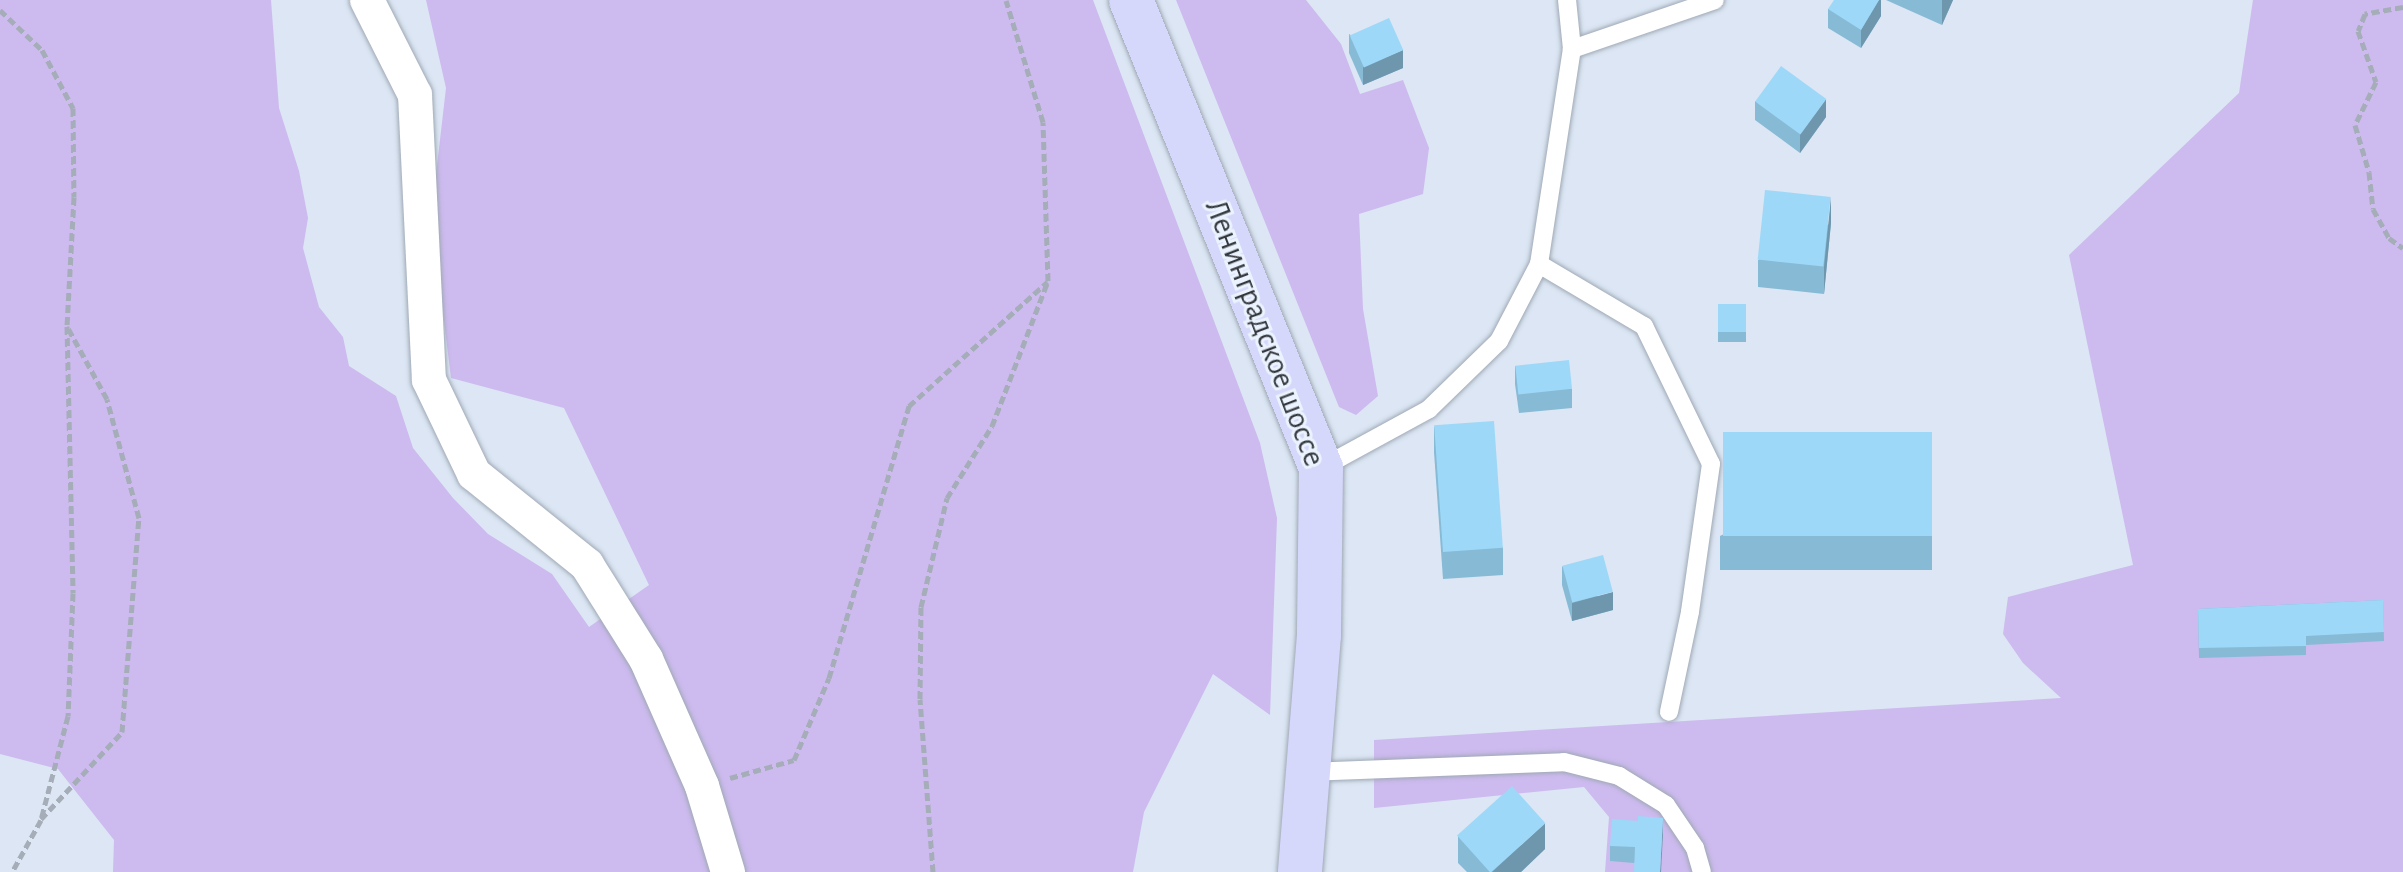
<!DOCTYPE html>
<meta charset="utf-8">
<style>
body{margin:0}
#map{position:relative;width:2403px;height:872px;overflow:hidden;background:#dce6f4;font-family:"Alegreya Sans",sans-serif}
div>[style]{position:absolute}
.green>*{inset:0;background:#cdbaef}
.path>*{height:5px;margin-top:-2.5px;transform-origin:0;background:repeating-linear-gradient(90deg,#a5adb8 0 8px,transparent 0 12px)}
.roads{filter:drop-shadow(0 0 2px #9fa9b5) drop-shadow(0 0 2px #9fa9b5)}
.lane>*{height:18px;margin:-9px;padding:0 9px;transform-origin:9px;border-radius:9px;background:#fff}
.street>*{height:34px;margin:-17px;padding:0 17px;transform-origin:17px;border-radius:17px;background:#fff}
.secondary>*{height:44px;margin:-22px;padding:0 22px;transform-origin:22px;border-radius:22px;background:#d6d8fb}
.wall>*{inset:0;background:#87bad5;transform-origin:0 0}
.shaded-wall>*{inset:0;background:#6e97ae}
.building>*{inset:0;background:#9dd8f8;transform-origin:0 0}
span{translate:-50% -50%;white-space:nowrap;text-align:center;line-height:1.15;-webkit-text-stroke:6px #ebf3fe;paint-order:stroke}
.street-label{font-size:32px;color:#34383e}
</style>
<div id="map">
<div class="green">
<i style="clip-path:polygon(0 0,271px 0,279px 108px,299px 171px,308px 218px,303px 248px,319px 307px,343px 337px,349px 366px,396px 396px,413px 448px,453px 498px,488px 534px,552px 574px,589px 627px,649px 585px,564px 408px,451px 378px,431px 217px,446px 88px,426px 0,1093px 0,1260px 443px,1277px 518px,1270px 715px,1213px 674px,1144px 812px,1133px 872px,113px 872px,114px 840px,58px 769px,0 754px)"></i>
<i style="clip-path:polygon(1176px 0,1306px 0,1341px 44px,1360px 94px,1403px 80px,1429px 148px,1423px 194px,1359px 214px,1363px 309px,1378px 396px,1356px 415px,1339px 407px)"></i>
<i style="clip-path:polygon(2253px 0,2403px 0,2403px 872px,1605px 872px,1609px 817px,1584px 787px,1374px 808px,1374px 740px,2061px 698px,2023px 663px,2003px 634px,2008px 597px,2133px 565px,2069px 255px,2239px 93px)"></i>
</div>
<div class="path">
<i style="left:2403px;top:7px;width:39px;rotate:170deg"></i>
<i style="left:2365px;top:14px;width:18px;rotate:112deg"></i>
<i style="left:2358px;top:31px;width:54px;rotate:70.6deg"></i>
<i style="left:2376px;top:82px;width:48px;rotate:116deg"></i>
<i style="left:2355px;top:125px;width:49px;rotate:73.4deg"></i>
<i style="left:2369px;top:172px;width:37px;rotate:84deg"></i>
<i style="left:2373px;top:209px;width:33px;rotate:61deg"></i>
<i style="left:2389px;top:238px;width:17px;rotate:36deg"></i>
<i style="left:0;top:10px;width:58px;rotate:43.6deg"></i>
<i style="left:42px;top:50px;width:66px;rotate:61.9deg"></i>
<i style="left:73px;top:108px;width:89px;rotate:89.4deg"></i>
<i style="left:74px;top:197px;width:129px;rotate:93.1deg"></i>
<i style="left:67px;top:326px;width:267px;rotate:88.7deg"></i>
<i style="left:73px;top:593px;width:123px;rotate:92.3deg"></i>
<i style="left:68px;top:716px;width:107px;rotate:104.6deg"></i>
<i style="left:41px;top:820px;width:60px;rotate:119.1deg"></i>
<i style="left:730px;top:778px;width:66px;rotate:-15.7deg"></i>
<i style="left:794px;top:760px;width:89px;rotate:-66.9deg"></i>
<i style="left:829px;top:678px;width:284px;rotate:-73.6deg"></i>
<i style="left:909px;top:406px;width:186px;rotate:-41.9deg"></i>
<i style="left:41px;top:819px;width:119px;rotate:-47deg"></i>
<i style="left:122px;top:732px;width:215px;rotate:-85.5deg"></i>
<i style="left:139px;top:518px;width:123px;rotate:-105.1deg"></i>
<i style="left:107px;top:399px;width:81px;rotate:-118.8deg"></i>
<i style="left:933px;top:872px;width:173px;rotate:-94.3deg"></i>
<i style="left:920px;top:699px;width:92px;rotate:-89.4deg"></i>
<i style="left:921px;top:607px;width:112px;rotate:-76.6deg"></i>
<i style="left:947px;top:498px;width:85px;rotate:-58deg"></i>
<i style="left:992px;top:426px;width:155px;rotate:-68.9deg"></i>
<i style="left:1048px;top:281px;width:159px;rotate:-91.8deg"></i>
<i style="left:1043px;top:122px;width:127px;rotate:-106.9deg"></i>
</div>
<div class="roads">
<div class="lane">
<i style="left:1572px;top:49px;width:151px;rotate:-18.9deg"></i>
<i style="left:1539px;top:264px;width:122px;rotate:30.6deg"></i>
<i style="left:1644px;top:326px;width:153px;rotate:64.1deg"></i>
<i style="left:1711px;top:464px;width:149px;rotate:98.1deg"></i>
<i style="left:1690px;top:612px;width:102px;rotate:101.9deg"></i>
<i style="left:1321px;top:468px;width:123px;rotate:-28.6deg"></i>
<i style="left:1429px;top:409px;width:98px;rotate:-44.2deg"></i>
<i style="left:1499px;top:341px;width:87px;rotate:-62.5deg"></i>
<i style="left:1539px;top:264px;width:218px;rotate:-81.3deg"></i>
<i style="left:1572px;top:49px;width:49px;rotate:-95.8deg"></i>
<i style="left:1307px;top:772px;width:257px;rotate:-2.2deg"></i>
<i style="left:1564px;top:762px;width:57px;rotate:14.3deg"></i>
<i style="left:1619px;top:776px;width:55px;rotate:31.7deg"></i>
<i style="left:1666px;top:805px;width:52px;rotate:56deg"></i>
<i style="left:1695px;top:848px;width:25px;rotate:74deg"></i>
</div>
<div class="street">
<i style="left:367px;top:0;width:106px;rotate:63.2deg"></i>
<i style="left:415px;top:95px;width:285px;rotate:87.2deg"></i>
<i style="left:429px;top:380px;width:104px;rotate:64.4deg"></i>
<i style="left:474px;top:474px;width:145px;rotate:38.8deg"></i>
<i style="left:587px;top:565px;width:111px;rotate:57.9deg"></i>
<i style="left:646px;top:659px;width:139px;rotate:66.2deg"></i>
<i style="left:702px;top:786px;width:90px;rotate:73.2deg"></i>
</div>
<div class="secondary">
<i style="left:1131px;top:0;width:505px;rotate:67.9deg"></i>
<i style="left:1321px;top:468px;width:167px;rotate:90.7deg"></i>
<i style="left:1319px;top:635px;width:238px;rotate:94.6deg"></i>
</div>
</div>
<div class="wall">
<i style="clip-path:polygon(1881px 0,1881px 16px,1861px 48px,1828px 28px,1828px 9px)"></i>
<i style="clip-path:polygon(1886px 0,1953px 0,1942px 25px)"></i>
<i style="clip-path:polygon(1349px 34px,1403px 68px,1363px 85px,1349px 53px)"></i>
<i style="clip-path:polygon(1755px 101px,1826px 117px,1800px 153px,1755px 120px)"></i>
<i style="clip-path:polygon(1831px 223px,1824px 294px,1758px 287px,1758px 260px)"></i>
<i style="left:1718px;top:304px;width:28px;height:38px"></i>
<i style="clip-path:polygon(1515px 366px,1572px 389px,1572px 408px,1519px 413px,1515px 384px)"></i>
<i style="clip-path:polygon(1434px 426px,1503px 548px,1503px 575px,1443px 579px,1434px 452px)"></i>
<i style="clip-path:polygon(1932px 432px,1932px 570px,1720px 570px,1720px 536px)"></i>
<i style="clip-path:polygon(1562px 566px,1613px 610px,1572px 621px,1562px 585px)"></i>
<i style="clip-path:polygon(2383px 600px,2384px 641px,2306px 645px,2306px 655px,2199px 658px,2198px 609px)"></i>
<i style="clip-path:polygon(1663px 834px,1634px 863px,1610px 861px,1610px 846px)"></i>
<i style="clip-path:polygon(1458px 836px,1545px 849px,1521px 872px,1467px 872px,1458px 863px)"></i>
</div>
<div class="shaded-wall">
<i style="clip-path:polygon(1879px 0,1881px 0,1881px 16px,1861px 48px,1861px 30px)"></i>
<i style="clip-path:polygon(1942px 0,1953px 0,1942px 25px)"></i>
<i style="clip-path:polygon(1403px 50px,1403px 68px,1363px 85px,1363px 67px)"></i>
<i style="clip-path:polygon(1826px 99px,1826px 117px,1800px 153px,1800px 134px)"></i>
<i style="clip-path:polygon(1831px 197px,1831px 223px,1824px 294px,1824px 267px)"></i>
<i style="clip-path:polygon(1613px 592px,1613px 610px,1572px 621px,1572px 603px)"></i>
<i style="clip-path:polygon(1663px 818px,1663px 834px,1661px 872px,1660px 872px)"></i>
<i style="clip-path:polygon(1545px 823px,1545px 849px,1521px 872px,1492px 872px)"></i>
</div>
<div class="building">
<i style="clip-path:polygon(1834px 0,1879px 0,1861px 30px,1828px 9px)"></i>
<i style="left:1389px;top:18px;width:35px;height:43px;rotate:66deg"></i>
<i style="left:1781px;top:66px;width:56px;height:44px;rotate:36deg"></i>
<i style="left:1765px;top:190px;width:66px;height:70px;rotate:6deg"></i>
<i style="left:1718px;top:304px;width:28px;height:28px"></i>
<i style="left:1569px;top:360px;width:29px;height:54px;rotate:84deg"></i>
<i style="left:1494px;top:421px;width:127px;height:60px;rotate:86deg"></i>
<i style="left:1723px;top:432px;width:209px;height:104px"></i>
<i style="left:1603px;top:555px;width:38px;height:42px;rotate:75deg"></i>
<i style="clip-path:polygon(2383px 600px,2384px 632px,2306px 636px,2306px 646px,2199px 648px,2198px 609px)"></i>
<i style="left:1512px;top:786px;width:50px;height:74px;rotate:48deg"></i>
<i style="clip-path:polygon(1638px 816px,1663px 818px,1660px 872px,1634px 872px,1635px 847px,1610px 846px,1612px 819px,1638px 821px)"></i>
</div>
<div class="street-label">
<span style="left:1265px;top:333px;rotate:69deg">Ленинградское шоссе</span>
</div>
</div>
